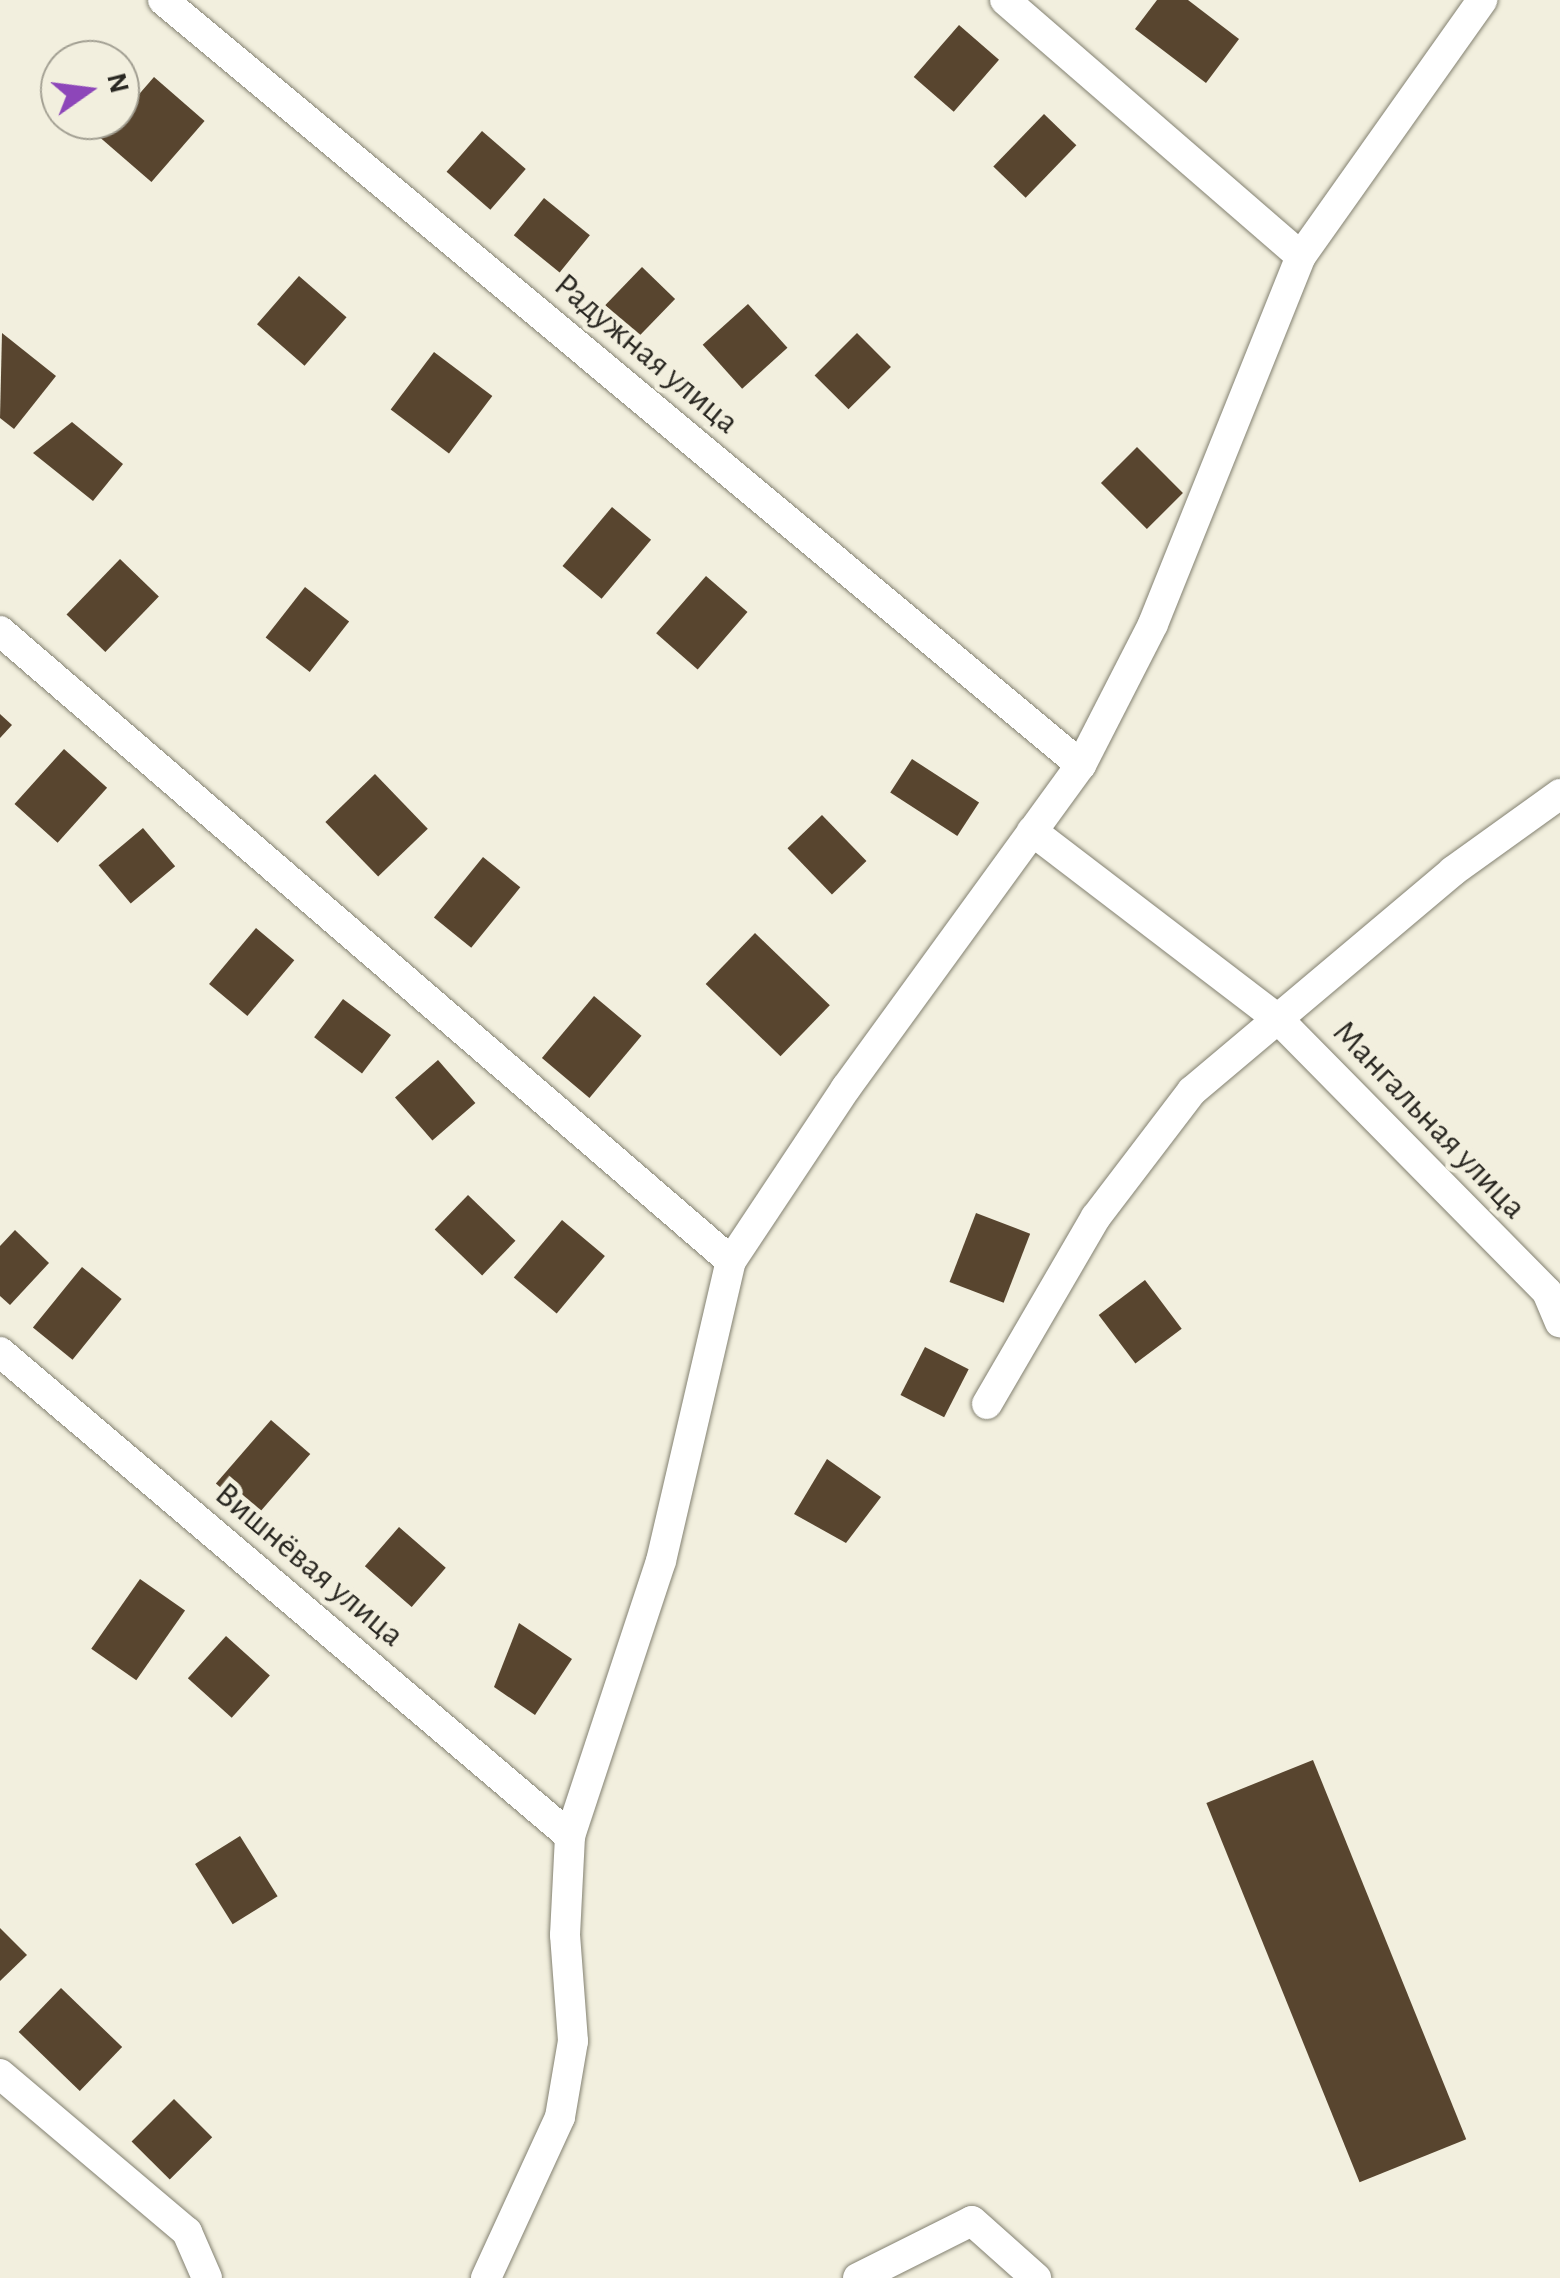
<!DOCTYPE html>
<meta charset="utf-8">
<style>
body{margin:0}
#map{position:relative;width:1560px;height:2278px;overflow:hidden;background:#f2efde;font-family:"Alegreya Sans",sans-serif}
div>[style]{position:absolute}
.building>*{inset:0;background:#58452f;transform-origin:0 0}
.roads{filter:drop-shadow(0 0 2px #838171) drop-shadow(0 0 2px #838171)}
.street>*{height:30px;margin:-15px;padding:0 15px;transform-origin:15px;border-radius:15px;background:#fff}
span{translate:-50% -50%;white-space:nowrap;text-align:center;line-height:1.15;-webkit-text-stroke:10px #f2efde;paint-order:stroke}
.street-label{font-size:35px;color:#292721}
.north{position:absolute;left:40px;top:40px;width:100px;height:100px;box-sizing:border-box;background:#f2efde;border:2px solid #a29f92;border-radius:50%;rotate:76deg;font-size:28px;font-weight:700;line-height:40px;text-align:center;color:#292721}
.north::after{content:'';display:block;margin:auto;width:35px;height:45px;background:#8d46b9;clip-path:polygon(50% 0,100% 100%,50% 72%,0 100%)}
</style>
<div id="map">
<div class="building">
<i style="clip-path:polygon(1157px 0,1188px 0,1239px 39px,1206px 83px,1135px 29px)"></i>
<i style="left:959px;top:25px;width:53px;height:69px;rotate:41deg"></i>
<i style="left:154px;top:77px;width:67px;height:81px;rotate:41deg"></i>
<i style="left:1044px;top:114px;width:45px;height:73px;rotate:44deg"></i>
<i style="left:482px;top:131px;width:58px;height:54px;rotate:41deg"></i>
<i style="left:544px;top:198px;width:59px;height:48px;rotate:39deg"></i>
<i style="left:642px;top:267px;width:46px;height:53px;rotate:44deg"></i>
<i style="left:299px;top:276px;width:63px;height:64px;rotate:41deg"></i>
<i style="left:748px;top:304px;width:59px;height:61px;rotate:48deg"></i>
<i style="clip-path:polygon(2px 333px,56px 376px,14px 429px,0 418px)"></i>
<i style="left:857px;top:333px;width:48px;height:60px;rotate:45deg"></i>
<i style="left:434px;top:352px;width:73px;height:72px;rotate:37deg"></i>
<i style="clip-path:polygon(72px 422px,123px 464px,93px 501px,33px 453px)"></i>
<i style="left:1137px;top:447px;width:65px;height:51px;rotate:45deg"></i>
<i style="left:612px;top:507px;width:51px;height:77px;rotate:40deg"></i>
<i style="left:120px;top:559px;width:54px;height:77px;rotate:44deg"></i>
<i style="left:706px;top:576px;width:55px;height:76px;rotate:41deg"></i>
<i style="left:305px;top:587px;width:56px;height:64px;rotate:38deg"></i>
<i style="clip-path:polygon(0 714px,12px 725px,0 738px)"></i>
<i style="left:64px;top:749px;width:58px;height:74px;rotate:42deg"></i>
<i style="left:912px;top:759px;width:80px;height:40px;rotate:33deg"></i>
<i style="left:375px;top:774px;width:76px;height:69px;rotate:46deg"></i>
<i style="left:822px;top:815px;width:64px;height:48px;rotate:46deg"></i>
<i style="left:143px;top:828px;width:50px;height:58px;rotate:50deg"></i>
<i style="left:483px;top:857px;width:48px;height:78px;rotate:39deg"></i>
<i style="left:256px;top:928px;width:50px;height:73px;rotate:40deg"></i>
<i style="left:755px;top:933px;width:104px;height:71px;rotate:44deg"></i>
<i style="left:594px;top:996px;width:62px;height:81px;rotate:40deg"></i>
<i style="left:343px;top:999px;width:60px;height:48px;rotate:37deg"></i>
<i style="left:438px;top:1060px;width:57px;height:57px;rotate:49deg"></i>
<i style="left:468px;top:1195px;width:66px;height:48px;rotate:44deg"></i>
<i style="left:976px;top:1213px;width:58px;height:74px;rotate:21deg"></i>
<i style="left:562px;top:1220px;width:56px;height:75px;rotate:40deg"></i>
<i style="clip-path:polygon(15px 1230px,49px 1263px,10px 1305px,0 1296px,0 1246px)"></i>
<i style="left:82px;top:1267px;width:51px;height:78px;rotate:39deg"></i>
<i style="left:1145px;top:1280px;width:61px;height:58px;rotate:53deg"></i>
<i style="left:925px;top:1347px;width:49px;height:54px;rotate:27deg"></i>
<i style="left:271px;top:1420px;width:52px;height:84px;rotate:41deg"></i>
<i style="clip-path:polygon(827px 1459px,881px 1497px,846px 1543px,794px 1514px)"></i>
<i style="left:399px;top:1527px;width:62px;height:52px;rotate:41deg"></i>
<i style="left:140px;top:1579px;width:55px;height:85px;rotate:35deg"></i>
<i style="clip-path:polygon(519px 1623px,572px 1659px,535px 1715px,494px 1687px)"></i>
<i style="left:226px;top:1636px;width:59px;height:57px;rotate:42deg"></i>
<i style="left:1313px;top:1760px;width:409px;height:115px;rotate:68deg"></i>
<i style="left:240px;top:1836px;width:71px;height:53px;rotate:58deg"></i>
<i style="clip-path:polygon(0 1928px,27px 1955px,0 1981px)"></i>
<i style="left:61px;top:1988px;width:85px;height:61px;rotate:44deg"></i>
<i style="left:174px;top:2099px;width:54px;height:60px;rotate:45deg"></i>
</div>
<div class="roads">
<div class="street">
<i style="left:163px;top:0;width:1195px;rotate:39.81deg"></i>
<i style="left:1005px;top:0;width:391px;rotate:40.9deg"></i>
<i style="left:0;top:631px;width:965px;rotate:40.76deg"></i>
<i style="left:1032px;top:831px;width:310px;rotate:37.4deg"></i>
<i style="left:1278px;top:1019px;width:383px;rotate:45.4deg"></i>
<i style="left:1547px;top:1292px;width:33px;rotate:67deg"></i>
<i style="left:0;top:1352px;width:748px;rotate:40.34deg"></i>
<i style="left:987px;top:1404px;width:216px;rotate:-59.8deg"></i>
<i style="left:1096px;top:1217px;width:158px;rotate:-52.7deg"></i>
<i style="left:1192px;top:1091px;width:341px;rotate:-40.1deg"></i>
<i style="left:1453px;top:871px;width:132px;rotate:-35.7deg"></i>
<i style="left:0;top:2074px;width:245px;rotate:40.2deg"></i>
<i style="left:187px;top:2232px;width:50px;rotate:66.5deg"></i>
<i style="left:486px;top:2278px;width:177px;rotate:-65.3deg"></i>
<i style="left:560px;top:2117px;width:77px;rotate:-80.3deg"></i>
<i style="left:573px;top:2041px;width:106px;rotate:-94.3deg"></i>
<i style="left:565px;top:1935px;width:99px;rotate:-87.1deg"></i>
<i style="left:570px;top:1836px;width:290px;rotate:-71.7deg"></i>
<i style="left:661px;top:1561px;width:308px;rotate:-76.9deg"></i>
<i style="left:731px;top:1261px;width:208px;rotate:-56.4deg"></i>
<i style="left:846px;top:1088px;width:399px;rotate:-54deg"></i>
<i style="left:1081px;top:765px;width:158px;rotate:-62.9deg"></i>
<i style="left:1153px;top:624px;width:397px;rotate:-68.1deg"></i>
<i style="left:1301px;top:256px;width:314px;rotate:-54.7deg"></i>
<i style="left:858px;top:2278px;width:127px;rotate:-26.6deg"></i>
<i style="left:972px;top:2221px;width:86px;rotate:41.7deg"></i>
</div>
</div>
<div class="street-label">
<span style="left:646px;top:354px;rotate:40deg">Радужная улица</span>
<span style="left:1429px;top:1120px;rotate:46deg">Мангальная улица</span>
<span style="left:309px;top:1565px;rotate:40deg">Вишнёвая улица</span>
</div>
<div class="north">N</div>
</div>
